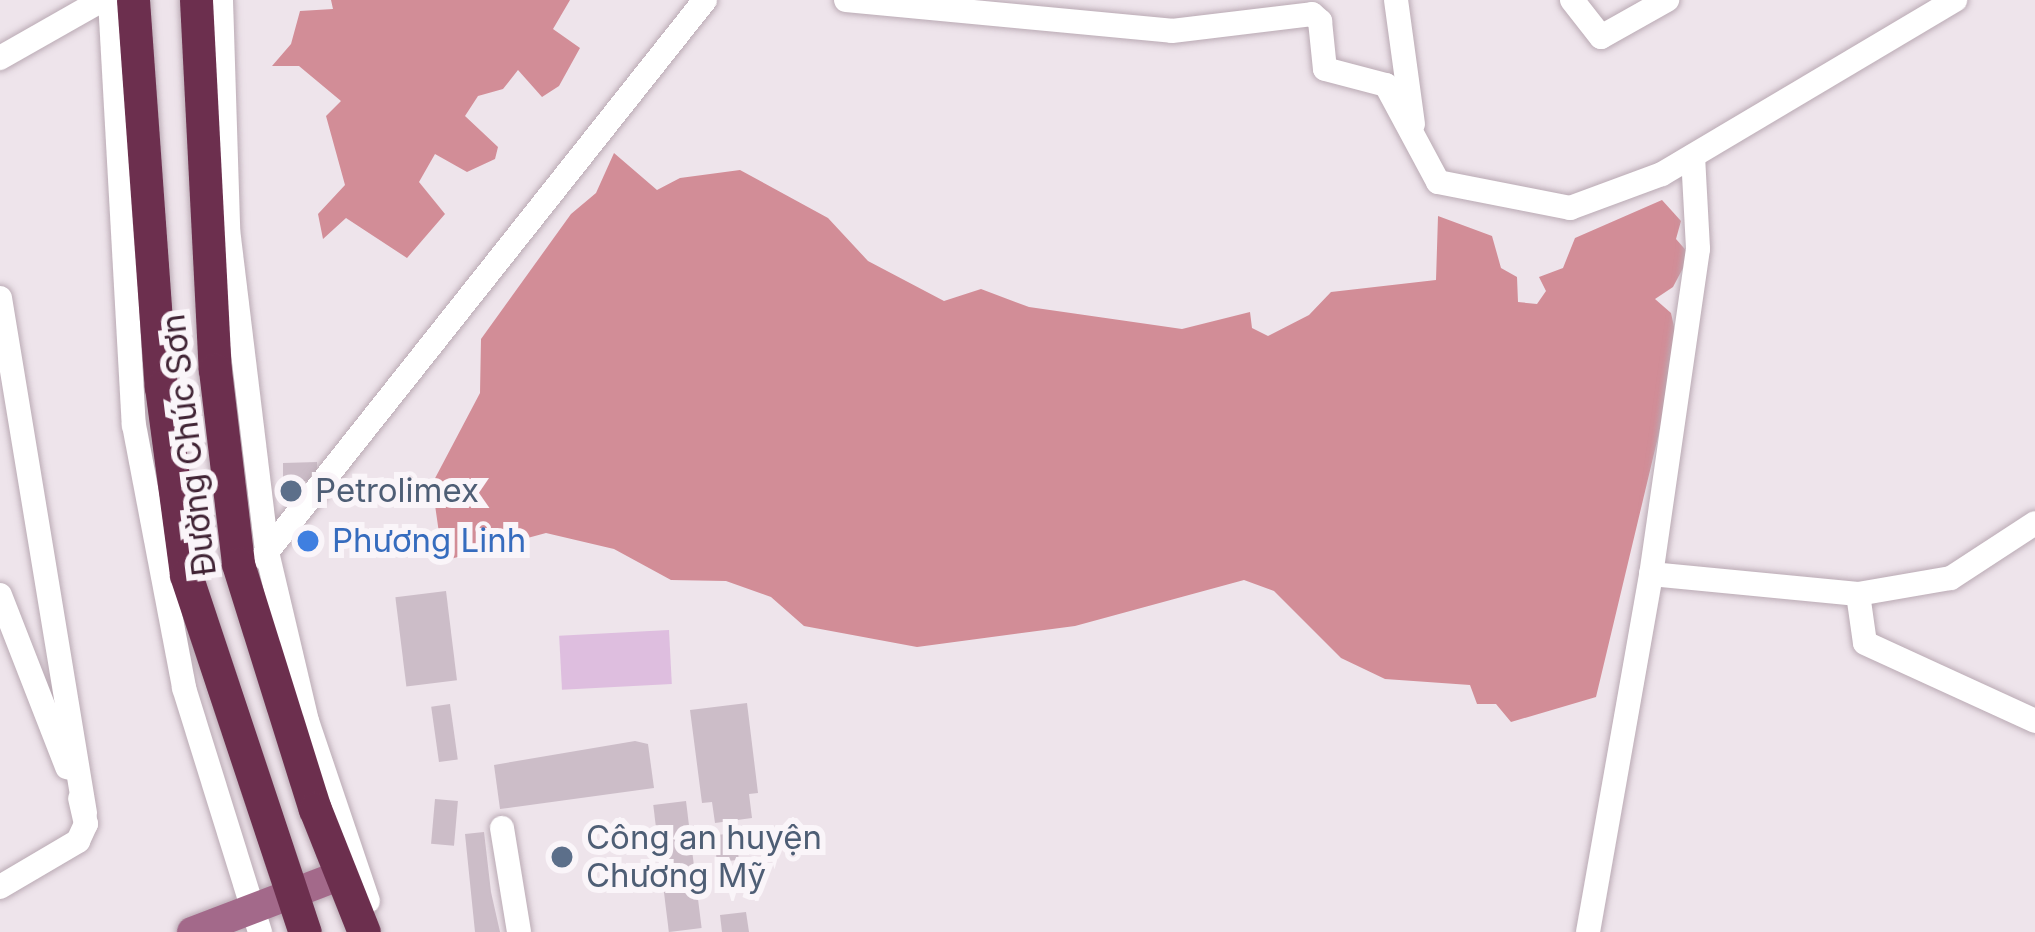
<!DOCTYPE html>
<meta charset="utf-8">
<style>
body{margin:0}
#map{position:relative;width:2035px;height:932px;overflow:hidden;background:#eee4eb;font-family:Inter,sans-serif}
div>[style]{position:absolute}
.green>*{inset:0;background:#debedf;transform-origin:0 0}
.water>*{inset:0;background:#d28d97}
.building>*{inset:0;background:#ccbdc8;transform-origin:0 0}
.roads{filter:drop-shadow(0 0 3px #baaab4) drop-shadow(0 0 3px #baaab4)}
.minor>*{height:24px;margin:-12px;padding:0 12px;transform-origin:12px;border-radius:12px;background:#fff}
.major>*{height:30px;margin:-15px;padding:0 15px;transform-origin:15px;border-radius:15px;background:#a3698a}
.highway>*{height:33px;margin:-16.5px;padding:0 16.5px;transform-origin:16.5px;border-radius:16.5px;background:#6c2f4e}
.dots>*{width:33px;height:33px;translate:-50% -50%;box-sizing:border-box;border:6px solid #faf5f9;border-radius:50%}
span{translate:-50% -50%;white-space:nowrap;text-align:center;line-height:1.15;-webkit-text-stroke:12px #faf5f9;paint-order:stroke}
.street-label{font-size:33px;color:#402334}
.service-label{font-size:33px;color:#4e5e75}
.left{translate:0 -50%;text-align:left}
.shop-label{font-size:33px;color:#366cbe}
</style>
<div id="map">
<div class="green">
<i style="left:669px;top:630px;width:54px;height:110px;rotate:87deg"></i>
</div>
<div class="water">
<i style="clip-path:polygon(331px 0,570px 0,553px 29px,580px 48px,559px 86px,542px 97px,518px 70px,503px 89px,478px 96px,465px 116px,498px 147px,495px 159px,467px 172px,435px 154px,419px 182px,445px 214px,407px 258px,346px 218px,323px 239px,318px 214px,345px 185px,326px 116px,341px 101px,299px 66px,272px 66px,291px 44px,300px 11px,333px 9px)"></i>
<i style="clip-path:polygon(614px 153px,657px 190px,680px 178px,740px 170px,828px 218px,868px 261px,944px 301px,981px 289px,1029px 307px,1182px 329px,1250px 312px,1252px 328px,1268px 336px,1309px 315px,1331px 292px,1436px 280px,1438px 216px,1492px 236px,1501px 268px,1517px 277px,1518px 302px,1537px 304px,1546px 291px,1539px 277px,1563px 268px,1575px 238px,1662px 200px,1681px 221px,1676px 239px,1690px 255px,1673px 287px,1655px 299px,1671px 313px,1679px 349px,1596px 697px,1511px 722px,1496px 704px,1477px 704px,1470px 685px,1385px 679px,1341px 658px,1274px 591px,1244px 580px,1075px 626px,917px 647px,804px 626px,771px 597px,726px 581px,671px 580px,614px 549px,546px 533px,443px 561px,432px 484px,480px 393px,481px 339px,571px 214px,596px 193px)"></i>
</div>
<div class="building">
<i style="clip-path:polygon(317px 462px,317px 481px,299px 481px,300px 502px,283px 502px,283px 463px)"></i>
<i style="left:446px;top:591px;width:90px;height:51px;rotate:83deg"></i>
<i style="clip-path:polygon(747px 703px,758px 793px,749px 794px,752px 818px,715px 823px,712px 802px,702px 803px,690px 710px)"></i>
<i style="left:450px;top:704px;width:56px;height:19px;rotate:82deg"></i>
<i style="clip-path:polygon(635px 741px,648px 744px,654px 788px,500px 809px,494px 765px)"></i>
<i style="left:435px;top:799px;width:23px;height:45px;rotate:5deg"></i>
<i style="left:686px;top:801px;width:128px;height:33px;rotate:83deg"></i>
<i style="clip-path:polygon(484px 832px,491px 892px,500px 932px,475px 932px,465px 834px)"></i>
<i style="left:736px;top:833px;width:27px;height:22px;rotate:84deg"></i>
<i style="clip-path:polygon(746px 912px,749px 932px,722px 932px,720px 915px)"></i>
</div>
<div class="roads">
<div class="minor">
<i style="left:110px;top:0;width:426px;rotate:86.8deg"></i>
<i style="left:134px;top:425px;width:268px;rotate:79.2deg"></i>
<i style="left:184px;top:688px;width:256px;rotate:72.7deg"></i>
<i style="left:221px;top:0;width:229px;rotate:88.2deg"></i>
<i style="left:228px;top:229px;width:325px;rotate:83.1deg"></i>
<i style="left:267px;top:552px;width:174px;rotate:76.7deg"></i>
<i style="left:307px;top:721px;width:190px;rotate:71.3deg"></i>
<i style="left:846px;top:0;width:327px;rotate:5.4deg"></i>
<i style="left:1172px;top:31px;width:141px;rotate:-6.9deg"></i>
<i style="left:1312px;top:14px;width:11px;rotate:41deg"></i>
<i style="left:1320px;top:21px;width:48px;rotate:84.1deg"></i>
<i style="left:1325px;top:69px;width:63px;rotate:14.7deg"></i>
<i style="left:1386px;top:85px;width:110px;rotate:61.8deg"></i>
<i style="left:1438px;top:182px;width:135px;rotate:11.1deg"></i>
<i style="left:1570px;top:208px;width:98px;rotate:-20.3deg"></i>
<i style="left:1662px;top:174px;width:341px;rotate:-30.7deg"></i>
<i style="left:1396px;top:0;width:125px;rotate:82.2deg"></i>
<i style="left:1572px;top:0;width:47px;rotate:51.9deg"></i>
<i style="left:1601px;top:37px;width:76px;rotate:-29.3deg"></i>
<i style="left:0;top:58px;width:117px;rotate:-29.6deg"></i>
<i style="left:1693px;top:156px;width:93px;rotate:86.9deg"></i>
<i style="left:1698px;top:249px;width:328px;rotate:98.2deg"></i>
<i style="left:1651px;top:574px;width:208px;rotate:5.5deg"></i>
<i style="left:1858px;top:594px;width:94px;rotate:-9.8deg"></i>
<i style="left:1951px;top:578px;width:100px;rotate:-33.2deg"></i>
<i style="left:0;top:298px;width:522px;rotate:80.63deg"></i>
<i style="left:263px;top:557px;width:711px;rotate:-51.57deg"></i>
<i style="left:1858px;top:594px;width:49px;rotate:81.9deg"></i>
<i style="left:1865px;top:643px;width:187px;rotate:24.6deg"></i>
<i style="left:0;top:595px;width:185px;rotate:68.7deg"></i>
<i style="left:502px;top:828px;width:105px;rotate:80.7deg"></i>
<i style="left:0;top:887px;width:91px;rotate:-30.5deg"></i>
<i style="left:78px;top:841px;width:19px;rotate:-65deg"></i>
<i style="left:86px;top:824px;width:26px;rotate:-103deg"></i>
<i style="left:1588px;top:932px;width:364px;rotate:-80deg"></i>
</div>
<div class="major">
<i style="left:192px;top:932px;width:160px;rotate:-20.9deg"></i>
</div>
<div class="highway">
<i style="left:133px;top:0;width:388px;rotate:85.9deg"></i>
<i style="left:161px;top:387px;width:190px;rotate:82.4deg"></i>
<i style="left:186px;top:575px;width:376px;rotate:71.6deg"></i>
<i style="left:196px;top:0;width:370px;rotate:87.1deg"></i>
<i style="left:215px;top:370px;width:195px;rotate:83.2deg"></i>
<i style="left:238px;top:564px;width:257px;rotate:72.6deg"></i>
<i style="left:315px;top:809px;width:132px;rotate:68.3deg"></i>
</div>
</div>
<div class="dots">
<i style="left:291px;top:491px;background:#5c6f8a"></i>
<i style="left:308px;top:541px;background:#3f7fe0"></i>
<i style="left:562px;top:857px;background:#5c6f8a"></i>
</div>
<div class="street-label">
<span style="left:189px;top:445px;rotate:-97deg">Đường Chúc Sơn</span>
</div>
<div class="service-label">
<span class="left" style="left:315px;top:491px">Petrolimex</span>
<span class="left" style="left:586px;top:857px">Công an huyện<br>Chương Mỹ</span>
</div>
<div class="shop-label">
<span class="left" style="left:332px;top:541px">Phương Linh</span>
</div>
</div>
